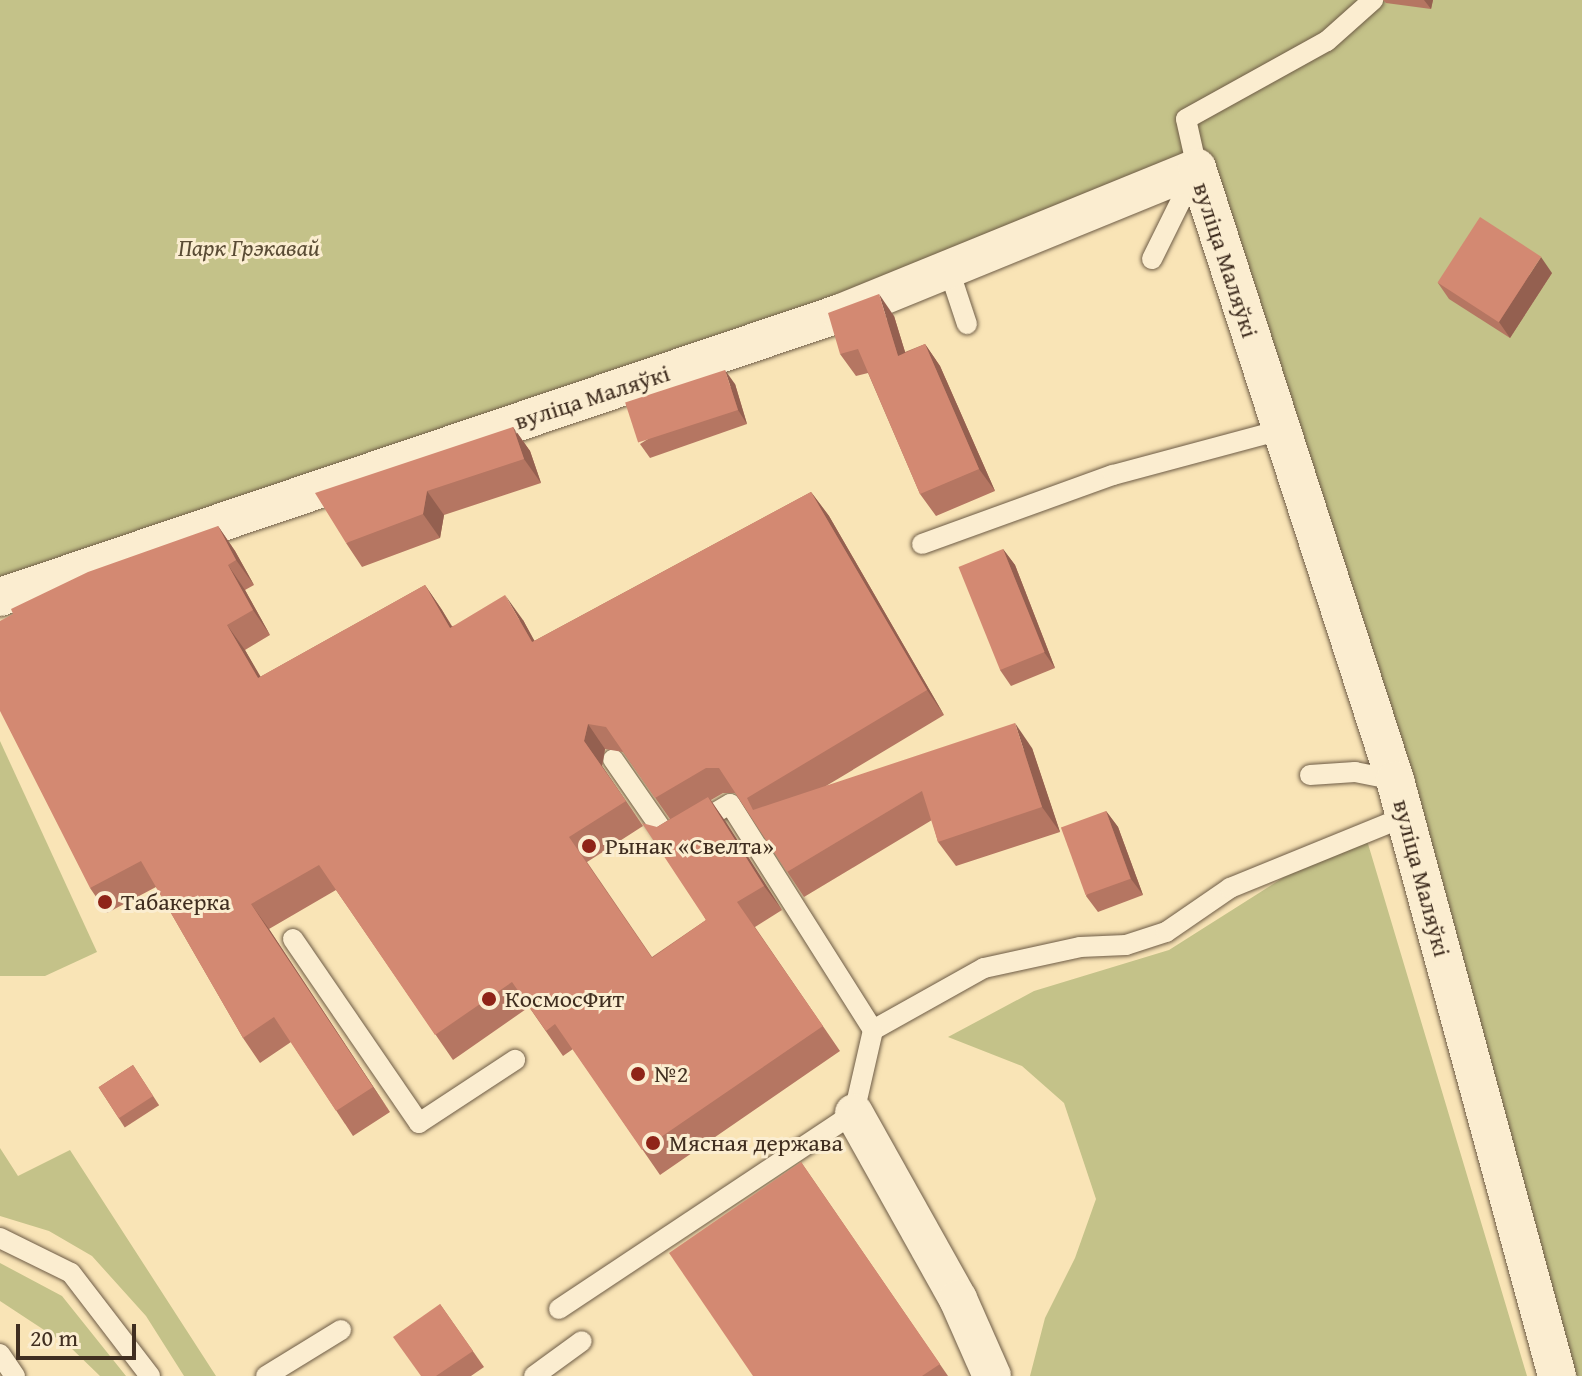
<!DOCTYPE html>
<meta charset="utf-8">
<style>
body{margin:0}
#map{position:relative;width:1582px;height:1376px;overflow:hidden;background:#f9e4b6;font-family:"Gentium Book Plus",serif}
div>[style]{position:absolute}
.green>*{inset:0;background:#c4c289}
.roads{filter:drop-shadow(0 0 2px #6e5c46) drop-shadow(0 0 2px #6e5c46)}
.service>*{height:20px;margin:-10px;padding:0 10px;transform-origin:10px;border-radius:10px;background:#fbedd0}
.minor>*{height:38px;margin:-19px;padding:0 19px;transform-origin:19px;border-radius:19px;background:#fbedd0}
.wall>*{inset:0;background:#b57662;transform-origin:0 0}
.shaded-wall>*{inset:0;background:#946050}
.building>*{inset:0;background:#d38972;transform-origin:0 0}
.dots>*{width:22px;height:22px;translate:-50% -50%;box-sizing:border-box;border:4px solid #fbedd0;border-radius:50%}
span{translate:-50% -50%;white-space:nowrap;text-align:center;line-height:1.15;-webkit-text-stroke:6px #fbedd0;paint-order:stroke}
.park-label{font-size:24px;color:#5a4c35;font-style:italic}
.street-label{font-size:24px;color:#402e20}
.poi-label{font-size:24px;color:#402e20}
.left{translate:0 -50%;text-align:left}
.scale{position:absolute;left:16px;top:1324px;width:120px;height:36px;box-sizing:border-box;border:4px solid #402e20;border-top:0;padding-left:10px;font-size:24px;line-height:28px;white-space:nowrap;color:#402e20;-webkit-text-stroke:6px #fbedd0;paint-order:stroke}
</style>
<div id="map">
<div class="green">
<i style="clip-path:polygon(0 0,1582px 0,1582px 1376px,1569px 1376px,1215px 174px,0 598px)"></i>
<i style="clip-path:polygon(0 741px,97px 952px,45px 976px,0 976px)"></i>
<i style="clip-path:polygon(1363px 827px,1527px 1376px,1030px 1376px,1045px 1318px,1075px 1258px,1096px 1199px,1064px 1103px,1022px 1066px,948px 1037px,1034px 991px,1169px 950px)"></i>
<i style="clip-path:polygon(0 1148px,18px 1176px,70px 1150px,216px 1376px,184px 1376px,146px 1316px,92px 1256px,49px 1231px,0 1216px)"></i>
<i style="clip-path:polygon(0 1263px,62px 1296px,126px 1376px,100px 1376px,70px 1347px,0 1301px)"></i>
</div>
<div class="roads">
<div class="service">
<i style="left:1152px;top:259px;width:102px;rotate:-63.7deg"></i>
<i style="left:1197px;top:168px;width:50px;rotate:-102.7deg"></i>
<i style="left:1186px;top:119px;width:161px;rotate:-29deg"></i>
<i style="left:1327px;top:41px;width:62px;rotate:-41.7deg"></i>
<i style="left:949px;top:270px;width:57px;rotate:71.6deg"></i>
<i style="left:922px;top:544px;width:203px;rotate:-19.9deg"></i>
<i style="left:1113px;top:475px;width:174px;rotate:-15deg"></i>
<i style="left:1310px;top:775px;width:45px;rotate:-3.8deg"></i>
<i style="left:1355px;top:772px;width:41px;rotate:11.3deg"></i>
<i style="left:293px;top:939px;width:223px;rotate:55.6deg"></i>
<i style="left:419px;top:1123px;width:115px;rotate:-33.3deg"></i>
<i style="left:873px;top:1030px;width:127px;rotate:-29.2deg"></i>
<i style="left:984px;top:968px;width:98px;rotate:-12.3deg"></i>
<i style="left:1080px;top:947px;width:46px;rotate:-2.5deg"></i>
<i style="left:1126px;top:945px;width:42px;rotate:-18deg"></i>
<i style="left:1166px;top:932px;width:78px;rotate:-34.5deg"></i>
<i style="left:1230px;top:888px;width:190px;rotate:-22.2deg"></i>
<i style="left:0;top:1238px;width:79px;rotate:26.2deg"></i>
<i style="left:71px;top:1273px;width:130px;rotate:52.5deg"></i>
<i style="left:559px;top:1309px;width:354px;rotate:-33.6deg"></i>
<i style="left:854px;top:1113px;width:85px;rotate:-77.1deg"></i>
<i style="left:873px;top:1030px;width:267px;rotate:-122.3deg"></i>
<i style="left:730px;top:804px;width:71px;rotate:149.5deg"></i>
<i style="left:669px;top:840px;width:98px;rotate:-124.7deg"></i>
<i style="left:0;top:1354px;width:27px;rotate:56deg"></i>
<i style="left:266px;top:1376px;width:88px;rotate:-31.5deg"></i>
<i style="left:534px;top:1376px;width:59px;rotate:-36.1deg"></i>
</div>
<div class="minor">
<i style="left:0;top:597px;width:888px;rotate:-18.66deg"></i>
<i style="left:841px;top:313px;width:384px;rotate:-22.2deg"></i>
<i style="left:1197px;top:168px;width:643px;rotate:72.07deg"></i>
<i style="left:1395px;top:780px;width:618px;rotate:74.79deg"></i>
<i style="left:854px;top:1113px;width:213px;rotate:60.8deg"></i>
<i style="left:958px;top:1299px;width:84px;rotate:66.2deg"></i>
</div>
</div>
<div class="wall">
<i style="clip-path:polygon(1383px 0,1433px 0,1431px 9px,1386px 3px)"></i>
<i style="clip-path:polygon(1552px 273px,1510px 338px,1449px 299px,1438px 283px)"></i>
<i style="clip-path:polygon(894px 316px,905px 352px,925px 344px,940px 366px,995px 491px,936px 516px,920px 494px,868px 373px,856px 376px,840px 354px)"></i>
<i style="clip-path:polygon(735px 384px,747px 424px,650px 458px,640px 444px)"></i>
<i style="clip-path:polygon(513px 427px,530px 451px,541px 483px,444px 515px,440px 538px,362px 567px,346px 543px)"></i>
<i style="clip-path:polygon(evenodd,811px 492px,829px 516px,944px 715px,826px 786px,1032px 748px,1060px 832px,956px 866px,938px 842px,932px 820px,804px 897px,735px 793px,723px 793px,711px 800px,782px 910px,755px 927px,840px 1051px,660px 1175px,573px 1049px,563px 1056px,529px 1007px,453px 1060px,336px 890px,269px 929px,390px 1112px,353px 1136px,291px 1042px,260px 1063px,243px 1038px,156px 887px,107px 913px,90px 888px,218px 526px,235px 551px,254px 585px,245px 590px,270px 635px,245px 650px,260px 677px,425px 585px,442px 610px,452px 626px,523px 620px,534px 641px,811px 492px,605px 749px,623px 752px,670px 819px,657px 827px,706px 920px,652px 957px,587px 862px,643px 826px,602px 766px,605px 749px)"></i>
<i style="clip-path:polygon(1003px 549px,1015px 565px,1055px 668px,1011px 686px,1000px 670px)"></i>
<i style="clip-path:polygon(1106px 811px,1118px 827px,1143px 895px,1098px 912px,1086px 896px)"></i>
<i style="left:133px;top:1065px;width:48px;height:41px;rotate:57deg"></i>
<i style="clip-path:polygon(801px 1162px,948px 1376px,753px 1376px)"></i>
<i style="clip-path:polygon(440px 1304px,484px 1367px,471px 1376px,421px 1376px)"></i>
</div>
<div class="shaded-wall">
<i style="clip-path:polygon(1424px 0,1433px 0,1431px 9px)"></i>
<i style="clip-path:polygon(1541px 257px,1552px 273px,1510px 338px,1499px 322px)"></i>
<i style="clip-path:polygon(879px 294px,894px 316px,913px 378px,898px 356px)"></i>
<i style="clip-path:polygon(925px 344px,940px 366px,995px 491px,979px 469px)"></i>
<i style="clip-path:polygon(725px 370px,735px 384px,747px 424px,738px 410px)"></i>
<i style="clip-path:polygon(513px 427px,530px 451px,541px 483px,524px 459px)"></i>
<i style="clip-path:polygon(427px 491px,444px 515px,440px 538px,423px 514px)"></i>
<i style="clip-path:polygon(811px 492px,829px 516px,944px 715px,927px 690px)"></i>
<i style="clip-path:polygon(218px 526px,235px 551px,254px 585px,236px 560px)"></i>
<i style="clip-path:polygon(1003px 549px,1015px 565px,1055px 668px,1044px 652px)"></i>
<i style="clip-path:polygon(228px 565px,245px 590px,270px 635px,253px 610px)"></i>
<i style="clip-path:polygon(425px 585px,442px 610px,467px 653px,450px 628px)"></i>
<i style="clip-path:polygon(505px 595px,523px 620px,549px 667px,532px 642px)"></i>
<i style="clip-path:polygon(227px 625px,245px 650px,276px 703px,258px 678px)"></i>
<i style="clip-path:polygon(1015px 723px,1032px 748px,1060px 832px,1042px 807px)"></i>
<i style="clip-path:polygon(588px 724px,605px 749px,602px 766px,643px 826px,584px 741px)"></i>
<i style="clip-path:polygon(708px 797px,726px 822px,782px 910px,764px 886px)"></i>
<i style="clip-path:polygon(1106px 811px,1118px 827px,1143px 895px,1131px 879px)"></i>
<i style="clip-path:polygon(251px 904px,269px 929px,390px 1112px,373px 1087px)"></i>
</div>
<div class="building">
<i style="left:1480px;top:217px;width:73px;height:78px;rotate:33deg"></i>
<i style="clip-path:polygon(879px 294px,898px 356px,925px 344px,979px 469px,920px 494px,858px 349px,840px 354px,828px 313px)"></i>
<i style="left:725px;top:370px;width:42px;height:105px;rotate:72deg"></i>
<i style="clip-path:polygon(513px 427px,524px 459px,427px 491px,423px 514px,346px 543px,315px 493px)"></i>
<i style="clip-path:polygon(811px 492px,927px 690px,747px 798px,753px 810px,1015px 723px,1042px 807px,938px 842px,922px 791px,787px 872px,719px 768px,706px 768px,655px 798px,606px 727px,588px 724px,584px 741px,626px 801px,569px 837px,652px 958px,706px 920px,642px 823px,657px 827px,708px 797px,764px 886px,737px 902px,823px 1026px,642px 1150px,555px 1024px,546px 1031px,512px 982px,435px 1035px,319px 865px,251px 904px,373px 1087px,336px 1111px,274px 1017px,243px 1038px,141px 861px,90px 888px,0 711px,0 621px,13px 614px,11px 609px,88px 572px,218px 526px,236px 560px,228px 565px,253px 610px,227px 625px,258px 678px,425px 585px,450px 628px,505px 595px,532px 642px,536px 640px)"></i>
<i style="left:1003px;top:549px;width:111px;height:48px;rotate:68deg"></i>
<i style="left:1106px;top:811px;width:72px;height:48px;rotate:70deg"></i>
<i style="left:133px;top:1065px;width:37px;height:41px;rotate:57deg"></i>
<i style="clip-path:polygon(801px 1162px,940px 1364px,922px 1376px,753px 1376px,669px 1253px)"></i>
<i style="clip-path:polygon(440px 1304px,473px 1351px,436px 1376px,421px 1376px,393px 1337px)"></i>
</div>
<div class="dots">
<i style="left:589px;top:846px;background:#8f2418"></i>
<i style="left:105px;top:902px;background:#8f2418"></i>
<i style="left:489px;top:999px;background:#8f2418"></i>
<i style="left:638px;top:1074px;background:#8f2418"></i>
<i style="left:653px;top:1143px;background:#8f2418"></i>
</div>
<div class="park-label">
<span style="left:249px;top:248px">Парк Грэкавай</span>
</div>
<div class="street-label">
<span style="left:1226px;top:260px;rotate:72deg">вуліца Маляўкі</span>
<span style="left:592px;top:397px;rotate:-18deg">вуліца Маляўкі</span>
<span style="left:1422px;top:878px;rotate:75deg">вуліца Маляўкі</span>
</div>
<div class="poi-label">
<span class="left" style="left:605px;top:846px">Рынак «Свелта»</span>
<span class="left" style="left:121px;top:902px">Табакерка</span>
<span class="left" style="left:505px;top:999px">КосмосФит</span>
<span class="left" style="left:654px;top:1074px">№2</span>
<span class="left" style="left:669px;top:1143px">Мясная держава</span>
</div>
<div class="scale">20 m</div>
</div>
